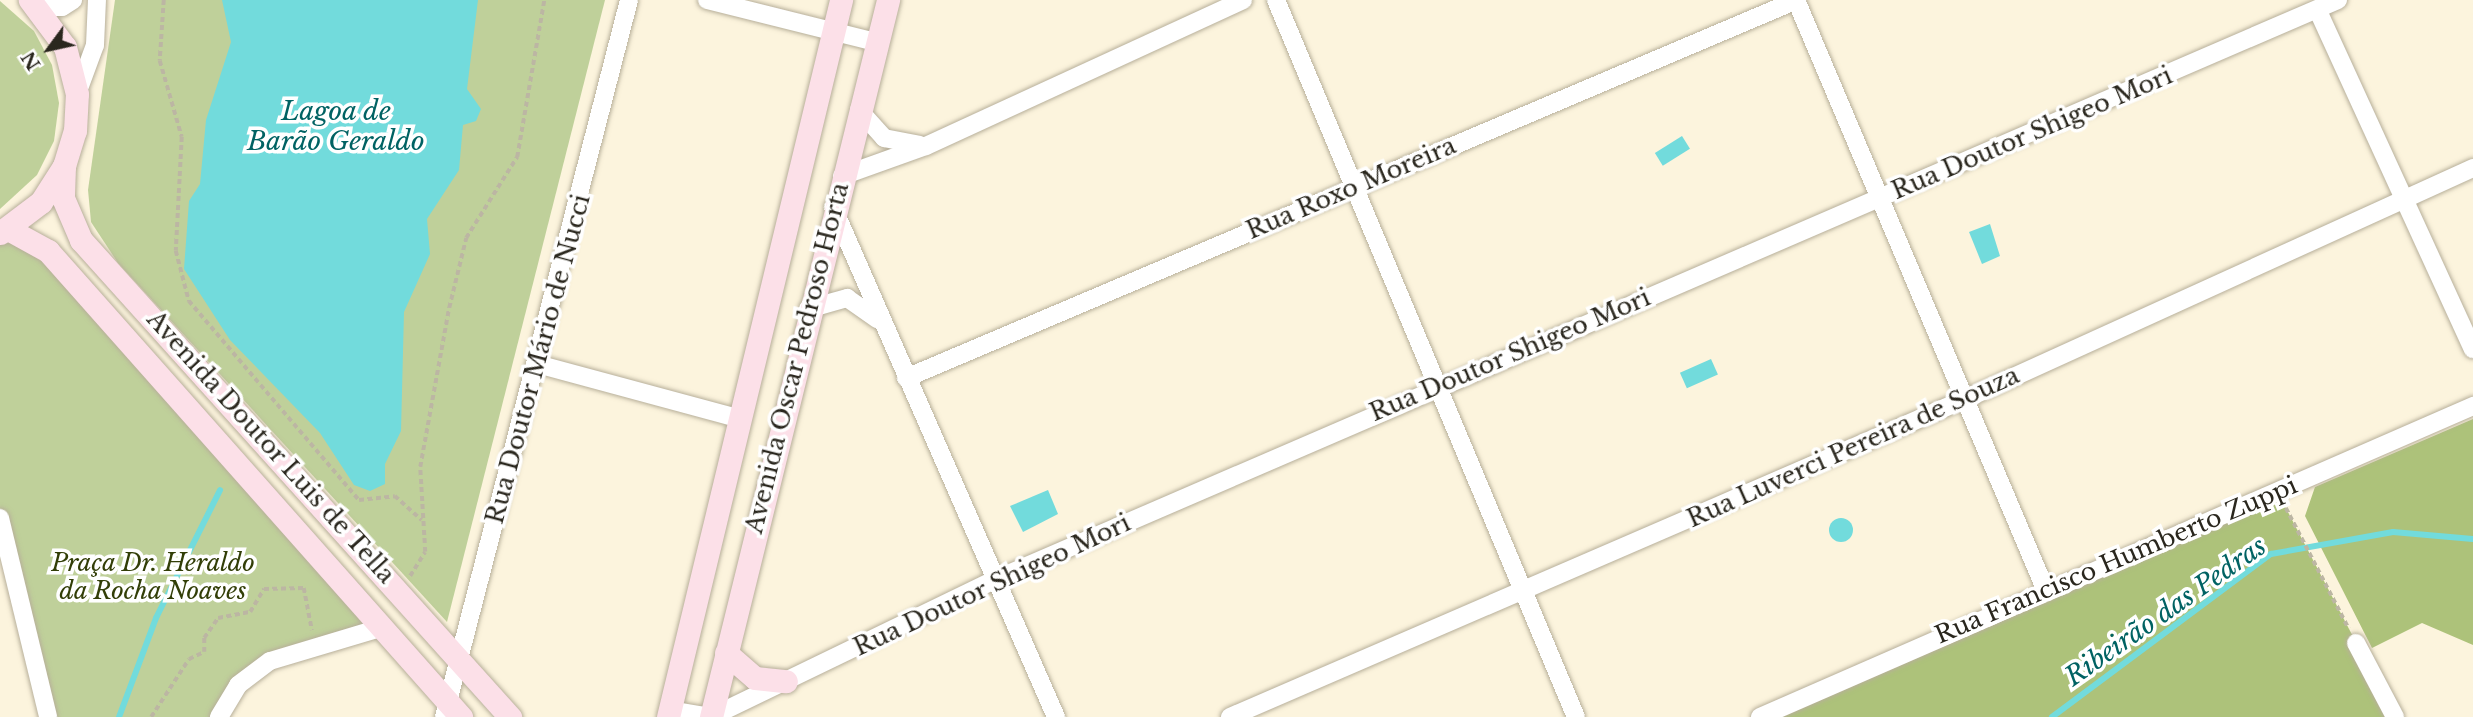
<!DOCTYPE html>
<meta charset="utf-8">
<style>
body{margin:0}
#map{position:relative;width:2473px;height:717px;overflow:hidden;background:#fcf4dd;font-family:"Libre Baskerville",serif}
div>[style]{position:absolute}
.green>*{inset:0;background:#bfd09a}
.forest>*{inset:0;background:#adc27a}
.water>*{inset:0;background:#72dbdc;transform-origin:0 0}
.round{border-radius:50%}
.stream>*{height:6px;margin:-3px;padding:0 3px;transform-origin:3px;border-radius:3px;background:#72dbdc}
.path>*{height:3.5px;margin-top:-1.75px;transform-origin:0;background:repeating-linear-gradient(90deg,#bcb6a3 0 5px,transparent 0 8.5px)}
.roads{filter:drop-shadow(0 0 2px #b7af9a) drop-shadow(0 0 2px #b7af9a)}
.street>*{height:18px;margin:-9px;padding:0 9px;transform-origin:9px;border-radius:9px;background:#fff}
.secondary>*{height:23px;margin:-11.5px;padding:0 11.5px;transform-origin:11.5px;border-radius:11.5px;background:#fce0e8}
span{translate:-50% -50%;white-space:nowrap;text-align:center;line-height:1.15;-webkit-text-stroke:7px #fff;paint-order:stroke}
.street-label{font-size:24px;color:#2a271e}
.park-label{font-size:24px;color:#323e07;font-style:italic}
.water-label{font-size:26px;color:#006263;font-style:italic}
.north{position:absolute;left:14px;top:14px;width:70px;height:70px;-webkit-text-stroke:5px #fff;paint-order:stroke;rotate:237deg;font-size:19px;font-weight:700;line-height:28px;text-align:center;color:#2a271e}
.north::after{content:'';display:block;margin:auto;width:24px;height:32px;background:#2a271e;clip-path:polygon(50% 0,100% 100%,50% 72%,0 100%)}
</style>
<div id="map">
<div class="green">
<i style="clip-path:polygon(115px 0,605px 0,447px 622px,118px 263px,91px 222px,88px 190px)"></i>
<i style="clip-path:polygon(0 1px,34px 31px,52px 65px,59px 103px,54px 141px,37px 175px,0 209px)"></i>
<i style="clip-path:polygon(0 233px,31px 239px,377px 629px,270px 661px,219px 717px,48px 717px,0 518px)"></i>
</div>
<div class="forest">
<i style="clip-path:polygon(2473px 419px,2473px 645px,2422px 623px,2372px 648px,2305px 516px,2315px 487px)"></i>
<i style="clip-path:polygon(2277px 491px,2395px 717px,1760px 717px)"></i>
</div>
<div class="water">
<i style="clip-path:polygon(222px 0,478px 0,467px 89px,481px 109px,476px 121px,463px 125px,459px 170px,427px 219px,430px 254px,404px 312px,401px 431px,385px 464px,385px 484px,370px 491px,354px 485px,320px 433px,230px 340px,184px 269px,189px 201px,200px 184px,206px 120px,231px 42px)"></i>
<i style="left:1682px;top:136px;width:15px;height:32px;rotate:58deg"></i>
<i style="clip-path:polygon(1990px 224px,2000px 256px,1982px 264px,1969px 232px)"></i>
<i style="left:1711px;top:359px;width:17px;height:34px;rotate:66deg"></i>
<i style="clip-path:polygon(1048px 490px,1058px 514px,1023px 532px,1010px 506px)"></i>
<i class="round" style="left:1829px;top:518px;width:24px;height:24px"></i>
</div>
<div class="stream">
<i style="left:119px;top:717px;width:106px;rotate:-69.5deg"></i>
<i style="left:156px;top:618px;width:143px;rotate:-63.4deg"></i>
<i style="left:2052px;top:717px;width:273px;rotate:-36.7deg"></i>
<i style="left:2271px;top:554px;width:124px;rotate:-10.2deg"></i>
<i style="left:2393px;top:532px;width:80px;rotate:5deg"></i>
</div>
<div class="path">
<i style="left:164px;top:0;width:61px;rotate:93.8deg"></i>
<i style="left:160px;top:61px;width:79px;rotate:73.9deg"></i>
<i style="left:182px;top:137px;width:114px;rotate:93deg"></i>
<i style="left:176px;top:251px;width:52px;rotate:75.4deg"></i>
<i style="left:189px;top:301px;width:262px;rotate:49.5deg"></i>
<i style="left:359px;top:500px;width:36px;rotate:-6deg"></i>
<i style="left:395px;top:496px;width:36px;rotate:42deg"></i>
<i style="left:2286px;top:508px;width:136px;rotate:62.5deg"></i>
<i style="left:410px;top:576px;width:28px;rotate:-58deg"></i>
<i style="left:425px;top:552px;width:85px;rotate:-93.4deg"></i>
<i style="left:420px;top:467px;width:162px;rotate:-79.7deg"></i>
<i style="left:449px;top:308px;width:72px;rotate:-76.3deg"></i>
<i style="left:466px;top:238px;width:96px;rotate:-57.8deg"></i>
<i style="left:517px;top:157px;width:159px;rotate:-80.2deg"></i>
<i style="left:151px;top:717px;width:69px;rotate:-56.8deg"></i>
<i style="left:189px;top:659px;width:17px;rotate:-25deg"></i>
<i style="left:204px;top:652px;width:14px;rotate:-90deg"></i>
<i style="left:204px;top:638px;width:24px;rotate:-55deg"></i>
<i style="left:218px;top:618px;width:33px;rotate:-11deg"></i>
<i style="left:250px;top:612px;width:27px;rotate:-59deg"></i>
<i style="left:264px;top:589px;width:40px;rotate:-1.4deg"></i>
<i style="left:304px;top:588px;width:43px;rotate:79.2deg"></i>
</div>
<div class="roads">
<div class="street">
<i style="left:707px;top:0;width:174px;rotate:14deg"></i>
<i style="left:1276px;top:0;width:777px;rotate:67.3deg"></i>
<i style="left:1796px;top:0;width:642px;rotate:67.07deg"></i>
<i style="left:39px;top:7px;width:23px"></i>
<i style="left:62px;top:7px;width:13px;rotate:-32deg"></i>
<i style="left:2318px;top:11px;width:372px;rotate:65.4deg"></i>
<i style="left:77px;top:94px;width:52px;rotate:-69.8deg"></i>
<i style="left:95px;top:45px;width:45px;rotate:-87.5deg"></i>
<i style="left:859px;top:110px;width:38px;rotate:48deg"></i>
<i style="left:884px;top:138px;width:36px;rotate:11deg"></i>
<i style="left:842px;top:176px;width:89px;rotate:-19.7deg"></i>
<i style="left:926px;top:146px;width:349px;rotate:-24.7deg"></i>
<i style="left:833px;top:207px;width:557px;rotate:66.38deg"></i>
<i style="left:808px;top:309px;width:41px;rotate:-15.8deg"></i>
<i style="left:847px;top:298px;width:37px;rotate:35deg"></i>
<i style="left:537px;top:364px;width:207px;rotate:15.1deg"></i>
<i style="left:906px;top:378px;width:968px;rotate:-22.99deg"></i>
<i style="left:0;top:518px;width:205px;rotate:76.4deg"></i>
<i style="left:2356px;top:643px;width:84px;rotate:62.2deg"></i>
<i style="left:670px;top:710px;width:42px;rotate:9.7deg"></i>
<i style="left:711px;top:717px;width:312px;rotate:-25.8deg"></i>
<i style="left:992px;top:581px;width:1466px;rotate:-23.35deg"></i>
<i style="left:219px;top:717px;width:37px;rotate:-59deg"></i>
<i style="left:238px;top:685px;width:40px;rotate:-37deg"></i>
<i style="left:270px;top:661px;width:112px;rotate:-16.7deg"></i>
<i style="left:444px;top:717px;width:740px;rotate:-75.53deg"></i>
<i style="left:1230px;top:717px;width:799px;rotate:-23.39deg"></i>
<i style="left:1963px;top:400px;width:560px;rotate:-24.46deg"></i>
<i style="left:1760px;top:717px;width:778px;rotate:-23.57deg"></i>
</div>
<div class="secondary">
<i style="left:64px;top:166px;width:32px;rotate:92deg"></i>
<i style="left:63px;top:198px;width:46px;rotate:66.8deg"></i>
<i style="left:81px;top:240px;width:642px;rotate:48.03deg"></i>
<i style="left:8px;top:229px;width:46px;rotate:28.8deg"></i>
<i style="left:48px;top:251px;width:623px;rotate:48.45deg"></i>
<i style="left:0;top:233px;width:51px;rotate:-37.1deg"></i>
<i style="left:41px;top:202px;width:43px;rotate:-57.4deg"></i>
<i style="left:64px;top:166px;width:37px;rotate:-73deg"></i>
<i style="left:75px;top:131px;width:37px;rotate:-87deg"></i>
<i style="left:77px;top:94px;width:49px;rotate:-104.3deg"></i>
<i style="left:65px;top:47px;width:59px;rotate:-126.7deg"></i>
<i style="left:726px;top:653px;width:38px;rotate:41deg"></i>
<i style="left:755px;top:678px;width:31px;rotate:6deg"></i>
<i style="left:668px;top:717px;width:738px;rotate:-76.43deg"></i>
<i style="left:711px;top:717px;width:739px;rotate:-76.13deg"></i>
</div>
</div>
<div class="street-label">
<span style="left:2032px;top:133px;rotate:-23deg">Rua Doutor Shigeo Mori</span>
<span style="left:1351px;top:188px;rotate:-23deg">Rua Roxo Moreira</span>
<span style="left:1510px;top:355px;rotate:-23deg">Rua Doutor Shigeo Mori</span>
<span style="left:797px;top:358px;rotate:-76deg">Avenida Oscar Pedroso Horta</span>
<span style="left:538px;top:359px;rotate:-75deg">Rua Doutor Mário de Nucci</span>
<span style="left:271px;top:447px;rotate:48deg">Avenida Doutor Luis de Tella</span>
<span style="left:1853px;top:447px;rotate:-24deg">Rua Luverci Pereira de Souza</span>
<span style="left:2116px;top:560px;rotate:-23deg">Rua Francisco Humberto Zuppi</span>
<span style="left:992px;top:585px;rotate:-25deg">Rua Doutor Shigeo Mori</span>
</div>
<div class="park-label">
<span style="left:153px;top:577px">Praça Dr. Heraldo<br>da Rocha Noaves</span>
</div>
<div class="water-label">
<span style="left:336px;top:127px">Lagoa de<br>Barão Geraldo</span>
<span style="left:2166px;top:612px;rotate:-35deg">Ribeirão das Pedras</span>
</div>
<div class="north">N</div>
</div>
